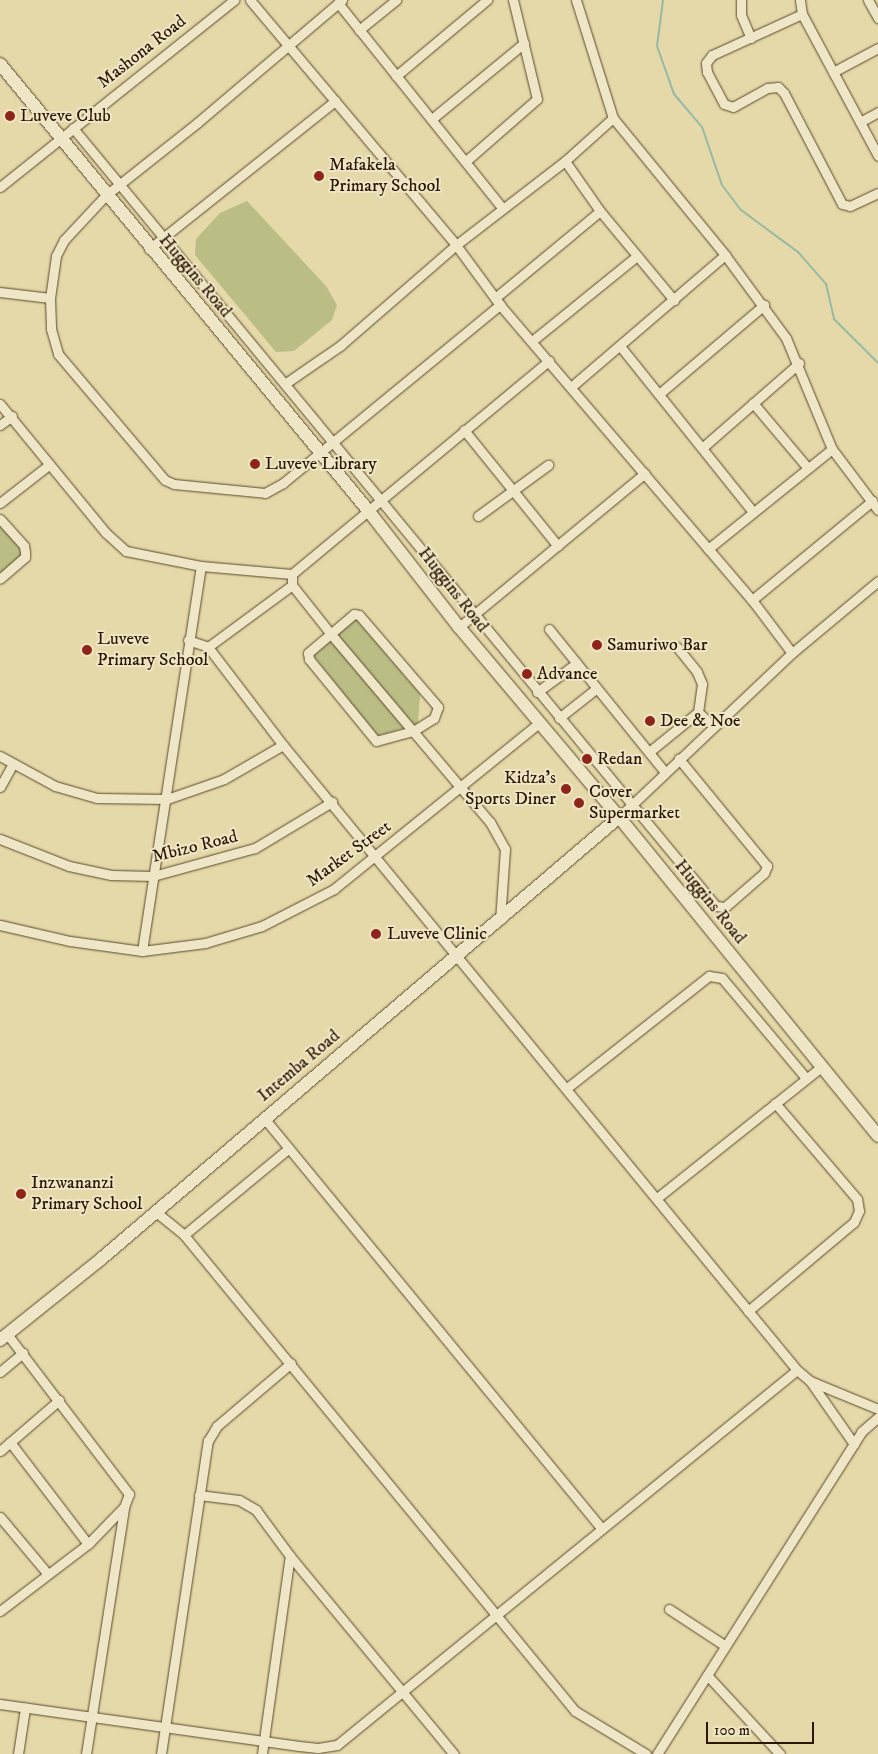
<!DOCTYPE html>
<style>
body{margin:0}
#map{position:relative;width:878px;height:1754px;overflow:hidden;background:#e6d9a9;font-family:"IM FELL DW Pica",serif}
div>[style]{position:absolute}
.green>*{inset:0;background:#babe85}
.stream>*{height:2px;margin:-1px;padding:0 1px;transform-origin:1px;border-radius:1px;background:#97baa4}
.roads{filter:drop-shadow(0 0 1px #5a482a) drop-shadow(0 0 1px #5a482a)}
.street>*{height:9px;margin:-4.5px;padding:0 4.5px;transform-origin:4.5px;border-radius:4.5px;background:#efe6c7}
.secondary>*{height:12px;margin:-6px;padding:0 6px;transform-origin:6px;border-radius:6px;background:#efe6c7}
.dots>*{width:14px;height:14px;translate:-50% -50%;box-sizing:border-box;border:2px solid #efe6c7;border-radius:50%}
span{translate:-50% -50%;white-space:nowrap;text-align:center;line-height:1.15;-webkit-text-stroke:4px #efe6c7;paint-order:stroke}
.street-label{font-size:18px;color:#2b1700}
.poi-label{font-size:18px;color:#2b1700}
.left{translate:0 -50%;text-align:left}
.right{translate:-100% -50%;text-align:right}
.scale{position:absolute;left:706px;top:1722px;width:108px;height:22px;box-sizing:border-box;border:2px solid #2b1700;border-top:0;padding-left:6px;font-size:15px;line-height:18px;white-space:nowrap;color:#2b1700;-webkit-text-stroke:4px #efe6c7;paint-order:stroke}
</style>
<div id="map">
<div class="green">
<i style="clip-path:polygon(247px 201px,326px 286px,337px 305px,332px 320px,294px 351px,276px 352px,195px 255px,196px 239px,220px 213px)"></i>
<i style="clip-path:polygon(0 524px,22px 547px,21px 557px,0 575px)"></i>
<i style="clip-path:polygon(355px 618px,420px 694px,418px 724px,377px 736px,313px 655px)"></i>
</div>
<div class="stream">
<i style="left:663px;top:0;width:46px;rotate:97.4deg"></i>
<i style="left:657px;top:46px;width:51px;rotate:70.5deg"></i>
<i style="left:674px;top:94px;width:43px;rotate:49.7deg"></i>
<i style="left:702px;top:127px;width:61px;rotate:71deg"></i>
<i style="left:722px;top:185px;width:31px;rotate:53deg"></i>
<i style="left:741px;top:210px;width:71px;rotate:36.4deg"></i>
<i style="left:798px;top:252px;width:43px;rotate:48.8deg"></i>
<i style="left:826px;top:284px;width:36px;rotate:77deg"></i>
<i style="left:834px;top:319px;width:62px;rotate:45deg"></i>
</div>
<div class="roads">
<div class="street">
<i style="left:250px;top:0;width:320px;rotate:49.9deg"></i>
<i style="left:456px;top:245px;width:74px;rotate:53.7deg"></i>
<i style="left:500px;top:305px;width:388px;rotate:49.5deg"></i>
<i style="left:752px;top:600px;width:66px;rotate:53deg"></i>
<i style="left:342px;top:0;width:190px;rotate:139.7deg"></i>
<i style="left:197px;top:123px;width:116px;rotate:141.6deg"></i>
<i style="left:106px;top:195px;width:62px;rotate:133deg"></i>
<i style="left:64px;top:240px;width:18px;rotate:117deg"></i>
<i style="left:56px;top:256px;width:42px;rotate:98.1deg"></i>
<i style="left:50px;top:298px;width:31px;rotate:88deg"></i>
<i style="left:51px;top:329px;width:26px;rotate:74deg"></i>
<i style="left:58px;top:354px;width:165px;rotate:49.7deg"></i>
<i style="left:165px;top:480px;width:10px;rotate:24deg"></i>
<i style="left:174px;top:484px;width:91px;rotate:5.6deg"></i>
<i style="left:265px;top:493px;width:21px;rotate:-29deg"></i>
<i style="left:283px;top:483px;width:281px;rotate:-39.4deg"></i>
<i style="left:576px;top:0;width:124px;rotate:72.6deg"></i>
<i style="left:613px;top:118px;width:177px;rotate:50.7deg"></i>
<i style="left:725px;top:255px;width:103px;rotate:53.7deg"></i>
<i style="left:786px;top:338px;width:120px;rotate:67.5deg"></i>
<i style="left:832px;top:449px;width:76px;rotate:53deg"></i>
<i style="left:741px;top:0;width:15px;rotate:90deg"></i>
<i style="left:741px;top:15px;width:25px;rotate:67deg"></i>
<i style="left:800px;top:0;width:14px;rotate:82deg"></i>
<i style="left:802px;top:14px;width:161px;rotate:61.8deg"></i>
<i style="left:868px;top:0;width:21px;rotate:61deg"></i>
<i style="left:338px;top:3px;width:263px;rotate:51.3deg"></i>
<i style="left:802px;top:14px;width:99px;rotate:155.5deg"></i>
<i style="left:712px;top:55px;width:10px;rotate:127deg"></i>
<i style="left:706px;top:63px;width:9px;rotate:84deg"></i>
<i style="left:707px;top:72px;width:36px;rotate:62deg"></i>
<i style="left:724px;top:104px;width:9px;rotate:18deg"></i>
<i style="left:733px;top:107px;width:39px;rotate:-29deg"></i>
<i style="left:767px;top:88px;width:11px;rotate:-5deg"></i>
<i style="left:778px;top:87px;width:8px;rotate:45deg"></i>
<i style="left:784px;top:93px;width:125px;rotate:62.4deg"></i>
<i style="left:842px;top:204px;width:8px;rotate:14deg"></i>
<i style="left:850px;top:206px;width:31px;rotate:-25deg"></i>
<i style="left:359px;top:30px;width:48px;rotate:-39deg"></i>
<i style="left:833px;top:72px;width:51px;rotate:-28.1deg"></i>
<i style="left:396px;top:76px;width:119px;rotate:-39.9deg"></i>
<i style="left:433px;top:118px;width:118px;rotate:-39.5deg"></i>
<i style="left:860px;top:122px;width:21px;rotate:-29deg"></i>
<i style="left:73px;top:128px;width:1009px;rotate:50.43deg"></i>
<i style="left:716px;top:906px;width:9px;rotate:6deg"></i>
<i style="left:725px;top:907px;width:52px;rotate:-41.1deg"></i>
<i style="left:764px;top:873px;width:8px;rotate:-67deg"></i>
<i style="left:767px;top:866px;width:139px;rotate:-129.4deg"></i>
<i style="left:466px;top:161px;width:94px;rotate:-41.1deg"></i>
<i style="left:537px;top:99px;width:102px;rotate:-103.6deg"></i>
<i style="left:565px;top:161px;width:61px;rotate:55deg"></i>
<i style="left:600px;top:211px;width:116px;rotate:50.3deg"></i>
<i style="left:0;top:187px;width:300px;rotate:-38.6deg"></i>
<i style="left:149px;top:249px;width:238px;rotate:-38.5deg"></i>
<i style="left:0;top:292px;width:50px;rotate:6.8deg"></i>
<i style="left:495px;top:298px;width:136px;rotate:-39.6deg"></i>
<i style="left:532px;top:341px;width:135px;rotate:-39deg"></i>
<i style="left:620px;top:346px;width:211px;rotate:51.3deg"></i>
<i style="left:286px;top:383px;width:67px;rotate:-34.6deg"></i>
<i style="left:341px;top:345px;width:152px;rotate:-41deg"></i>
<i style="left:456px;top:245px;width:138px;rotate:-37.6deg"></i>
<i style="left:565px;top:161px;width:64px;rotate:-41.9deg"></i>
<i style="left:571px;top:387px;width:203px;rotate:-40.6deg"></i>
<i style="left:659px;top:394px;width:138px;rotate:-40.3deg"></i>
<i style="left:753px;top:403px;width:82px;rotate:49.9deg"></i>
<i style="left:0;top:404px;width:167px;rotate:50.6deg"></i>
<i style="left:106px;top:533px;width:27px;rotate:42deg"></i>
<i style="left:126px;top:551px;width:76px;rotate:11.3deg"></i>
<i style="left:201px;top:566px;width:91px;rotate:5deg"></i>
<i style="left:292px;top:574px;width:334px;rotate:-39.7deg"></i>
<i style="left:0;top:425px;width:15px;rotate:-37deg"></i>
<i style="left:464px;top:430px;width:149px;rotate:51deg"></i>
<i style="left:702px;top:448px;width:129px;rotate:-41.2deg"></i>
<i style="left:0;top:503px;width:63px;rotate:-38deg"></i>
<i style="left:478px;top:516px;width:87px;rotate:-36.1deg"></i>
<i style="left:0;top:519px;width:36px;rotate:48deg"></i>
<i style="left:24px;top:546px;width:6px;rotate:81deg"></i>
<i style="left:25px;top:552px;width:5px;rotate:90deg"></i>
<i style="left:25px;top:557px;width:33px;rotate:139deg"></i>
<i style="left:708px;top:549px;width:159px;rotate:-38.9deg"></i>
<i style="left:292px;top:574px;width:11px;rotate:90deg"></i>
<i style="left:292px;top:585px;width:61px;rotate:51.6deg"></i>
<i style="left:330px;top:633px;width:248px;rotate:49.8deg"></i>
<i style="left:490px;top:822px;width:31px;rotate:61deg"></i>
<i style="left:505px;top:849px;width:71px;rotate:94deg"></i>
<i style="left:752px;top:600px;width:156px;rotate:-39.5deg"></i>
<i style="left:354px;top:614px;width:5px;rotate:11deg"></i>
<i style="left:359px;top:615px;width:121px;rotate:49.3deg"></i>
<i style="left:438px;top:707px;width:12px;rotate:110deg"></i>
<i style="left:434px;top:718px;width:25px;rotate:148deg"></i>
<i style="left:413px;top:731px;width:38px;rotate:165deg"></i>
<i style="left:376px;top:741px;width:106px;rotate:-129.3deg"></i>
<i style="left:309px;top:659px;width:6px;rotate:-99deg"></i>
<i style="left:308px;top:653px;width:60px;rotate:-40.3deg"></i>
<i style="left:459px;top:627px;width:241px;rotate:-39.6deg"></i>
<i style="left:549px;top:629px;width:184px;rotate:51deg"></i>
<i style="left:188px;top:640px;width:21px;rotate:19deg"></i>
<i style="left:208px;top:647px;width:123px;rotate:52.6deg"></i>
<i style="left:283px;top:745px;width:809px;rotate:50.57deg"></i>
<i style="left:797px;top:1370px;width:17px;rotate:40deg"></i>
<i style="left:810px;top:1381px;width:74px;rotate:22.4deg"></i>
<i style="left:208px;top:647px;width:104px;rotate:-36.4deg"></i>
<i style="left:677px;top:647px;width:32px;rotate:51deg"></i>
<i style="left:697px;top:672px;width:13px;rotate:67deg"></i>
<i style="left:702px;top:684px;width:28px;rotate:98deg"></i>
<i style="left:698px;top:712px;width:21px;rotate:43deg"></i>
<i style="left:537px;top:692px;width:49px;rotate:-35.9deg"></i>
<i style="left:559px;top:718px;width:48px;rotate:-38.3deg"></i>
<i style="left:649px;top:752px;width:63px;rotate:-39.2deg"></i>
<i style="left:0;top:756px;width:63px;rotate:28.6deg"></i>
<i style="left:55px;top:786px;width:44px;rotate:15.9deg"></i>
<i style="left:97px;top:798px;width:70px;rotate:0.8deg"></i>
<i style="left:167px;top:799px;width:60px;rotate:-19.3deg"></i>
<i style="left:224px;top:779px;width:68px;rotate:-30deg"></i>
<i style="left:0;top:787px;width:25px;rotate:-61deg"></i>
<i style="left:619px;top:817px;width:238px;rotate:-43.5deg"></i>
<i style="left:792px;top:653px;width:112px;rotate:-39.9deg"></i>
<i style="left:0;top:839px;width:74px;rotate:21.4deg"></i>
<i style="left:69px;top:866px;width:43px;rotate:12.1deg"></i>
<i style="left:111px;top:875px;width:42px;rotate:1.4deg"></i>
<i style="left:153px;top:876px;width:106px;rotate:-15.4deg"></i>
<i style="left:255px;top:848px;width:90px;rotate:-30.9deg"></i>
<i style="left:0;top:925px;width:72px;rotate:12.9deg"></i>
<i style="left:70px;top:941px;width:73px;rotate:7.9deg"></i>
<i style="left:142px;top:951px;width:64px;rotate:-7.2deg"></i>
<i style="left:205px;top:943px;width:59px;rotate:-16.6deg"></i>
<i style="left:262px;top:926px;width:81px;rotate:-27.2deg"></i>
<i style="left:334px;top:889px;width:264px;rotate:-39deg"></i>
<i style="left:142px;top:951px;width:389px;rotate:-81.3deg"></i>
<i style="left:567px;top:1088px;width:181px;rotate:-38.3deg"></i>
<i style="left:709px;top:976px;width:13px;rotate:9deg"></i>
<i style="left:722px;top:978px;width:131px;rotate:50deg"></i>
<i style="left:264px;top:1118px;width:532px;rotate:50.57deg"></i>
<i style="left:657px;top:1198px;width:210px;rotate:-38.6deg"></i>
<i style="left:156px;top:1212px;width:36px;rotate:39deg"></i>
<i style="left:184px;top:1235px;width:616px;rotate:50.6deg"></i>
<i style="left:575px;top:1711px;width:83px;rotate:31.2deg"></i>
<i style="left:184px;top:1235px;width:135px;rotate:-39.6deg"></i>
<i style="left:748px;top:1311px;width:138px;rotate:-40deg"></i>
<i style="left:854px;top:1222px;width:12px;rotate:-66deg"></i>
<i style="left:859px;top:1211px;width:12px;rotate:-99deg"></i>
<i style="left:857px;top:1199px;width:126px;rotate:-130.5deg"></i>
<i style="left:0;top:1372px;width:30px;rotate:-40deg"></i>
<i style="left:810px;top:1381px;width:77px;rotate:55.1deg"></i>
<i style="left:10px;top:1442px;width:128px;rotate:52.6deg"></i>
<i style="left:0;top:1451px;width:78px;rotate:-40.8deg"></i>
<i style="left:199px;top:1495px;width:40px;rotate:7.1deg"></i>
<i style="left:239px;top:1500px;width:20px;rotate:30deg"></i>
<i style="left:256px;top:1510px;width:57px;rotate:53.5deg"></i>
<i style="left:290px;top:1556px;width:257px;rotate:50.4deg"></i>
<i style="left:0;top:1517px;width:73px;rotate:50deg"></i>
<i style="left:669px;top:1609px;width:66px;rotate:33.2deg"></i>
<i style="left:0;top:1611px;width:111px;rotate:-37.3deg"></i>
<i style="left:88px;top:1544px;width:52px;rotate:-45.8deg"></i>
<i style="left:124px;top:1507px;width:14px;rotate:-69deg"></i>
<i style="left:129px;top:1494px;width:201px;rotate:-127.3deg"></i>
<i style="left:707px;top:1675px;width:108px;rotate:47.3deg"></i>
<i style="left:0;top:1704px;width:302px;rotate:8deg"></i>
<i style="left:299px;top:1746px;width:19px;rotate:6deg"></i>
<i style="left:318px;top:1748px;width:19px;rotate:-9deg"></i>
<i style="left:337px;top:1745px;width:593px;rotate:-39.19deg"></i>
<i style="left:18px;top:1754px;width:47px;rotate:-81.3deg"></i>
<i style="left:86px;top:1754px;width:249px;rotate:-81.2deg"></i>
<i style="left:161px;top:1754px;width:317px;rotate:-81.5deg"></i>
<i style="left:208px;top:1441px;width:17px;rotate:-59deg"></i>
<i style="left:217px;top:1426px;width:97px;rotate:-40.4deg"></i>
<i style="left:262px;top:1754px;width:200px;rotate:-82deg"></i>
<i style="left:657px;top:1754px;width:381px;rotate:-57.6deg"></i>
<i style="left:861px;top:1432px;width:23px;rotate:-41deg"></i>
</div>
<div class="secondary">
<i style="left:0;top:64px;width:577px;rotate:50.49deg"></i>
<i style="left:367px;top:509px;width:150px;rotate:52.1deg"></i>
<i style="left:459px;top:627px;width:248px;rotate:49.9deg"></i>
<i style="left:619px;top:817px;width:411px;rotate:50.9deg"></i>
<i style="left:0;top:1340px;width:129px;rotate:-38.7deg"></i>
<i style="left:101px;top:1259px;width:681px;rotate:-40.47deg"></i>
</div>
</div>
<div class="dots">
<i style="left:10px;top:116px;background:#8f2418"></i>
<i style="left:319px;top:176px;background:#8f2418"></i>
<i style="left:255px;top:464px;background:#8f2418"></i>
<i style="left:597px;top:645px;background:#8f2418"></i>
<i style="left:87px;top:650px;background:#8f2418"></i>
<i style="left:527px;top:674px;background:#8f2418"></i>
<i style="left:650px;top:721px;background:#8f2418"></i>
<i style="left:587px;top:759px;background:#8f2418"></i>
<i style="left:566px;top:789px;background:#8f2418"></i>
<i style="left:579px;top:803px;background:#8f2418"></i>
<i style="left:376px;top:934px;background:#8f2418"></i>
<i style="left:21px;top:1194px;background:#8f2418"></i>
</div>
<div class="street-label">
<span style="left:142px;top:52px;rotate:-38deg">Mashona Road</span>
<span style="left:195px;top:276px;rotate:50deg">Huggins Road</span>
<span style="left:453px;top:590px;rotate:52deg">Huggins Road</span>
<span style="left:195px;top:847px;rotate:-14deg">Mbizo Road</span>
<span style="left:349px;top:854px;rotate:-36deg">Market Street</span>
<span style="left:710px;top:902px;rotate:51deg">Huggins Road</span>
<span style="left:299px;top:1066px;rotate:-40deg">Intemba Road</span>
</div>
<div class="poi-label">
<span class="left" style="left:20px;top:116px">Luveve Club</span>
<span class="left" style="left:329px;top:176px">Mafakela<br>Primary School</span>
<span class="left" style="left:265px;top:464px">Luveve Library</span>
<span class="left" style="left:97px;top:650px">Luveve<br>Primary School</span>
<span class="left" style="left:607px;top:645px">Samuriwo Bar</span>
<span class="left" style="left:537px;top:674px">Advance</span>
<span class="left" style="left:660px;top:721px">Dee &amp; Noe</span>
<span class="left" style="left:597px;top:759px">Redan</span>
<span class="right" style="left:556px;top:789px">Kidza's<br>Sports Diner</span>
<span class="left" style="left:589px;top:803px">Cover<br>Supermarket</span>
<span class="left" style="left:387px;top:934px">Luveve Clinic</span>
<span class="left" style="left:31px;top:1194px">Inzwananzi<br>Primary School</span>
</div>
<div class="scale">100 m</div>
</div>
